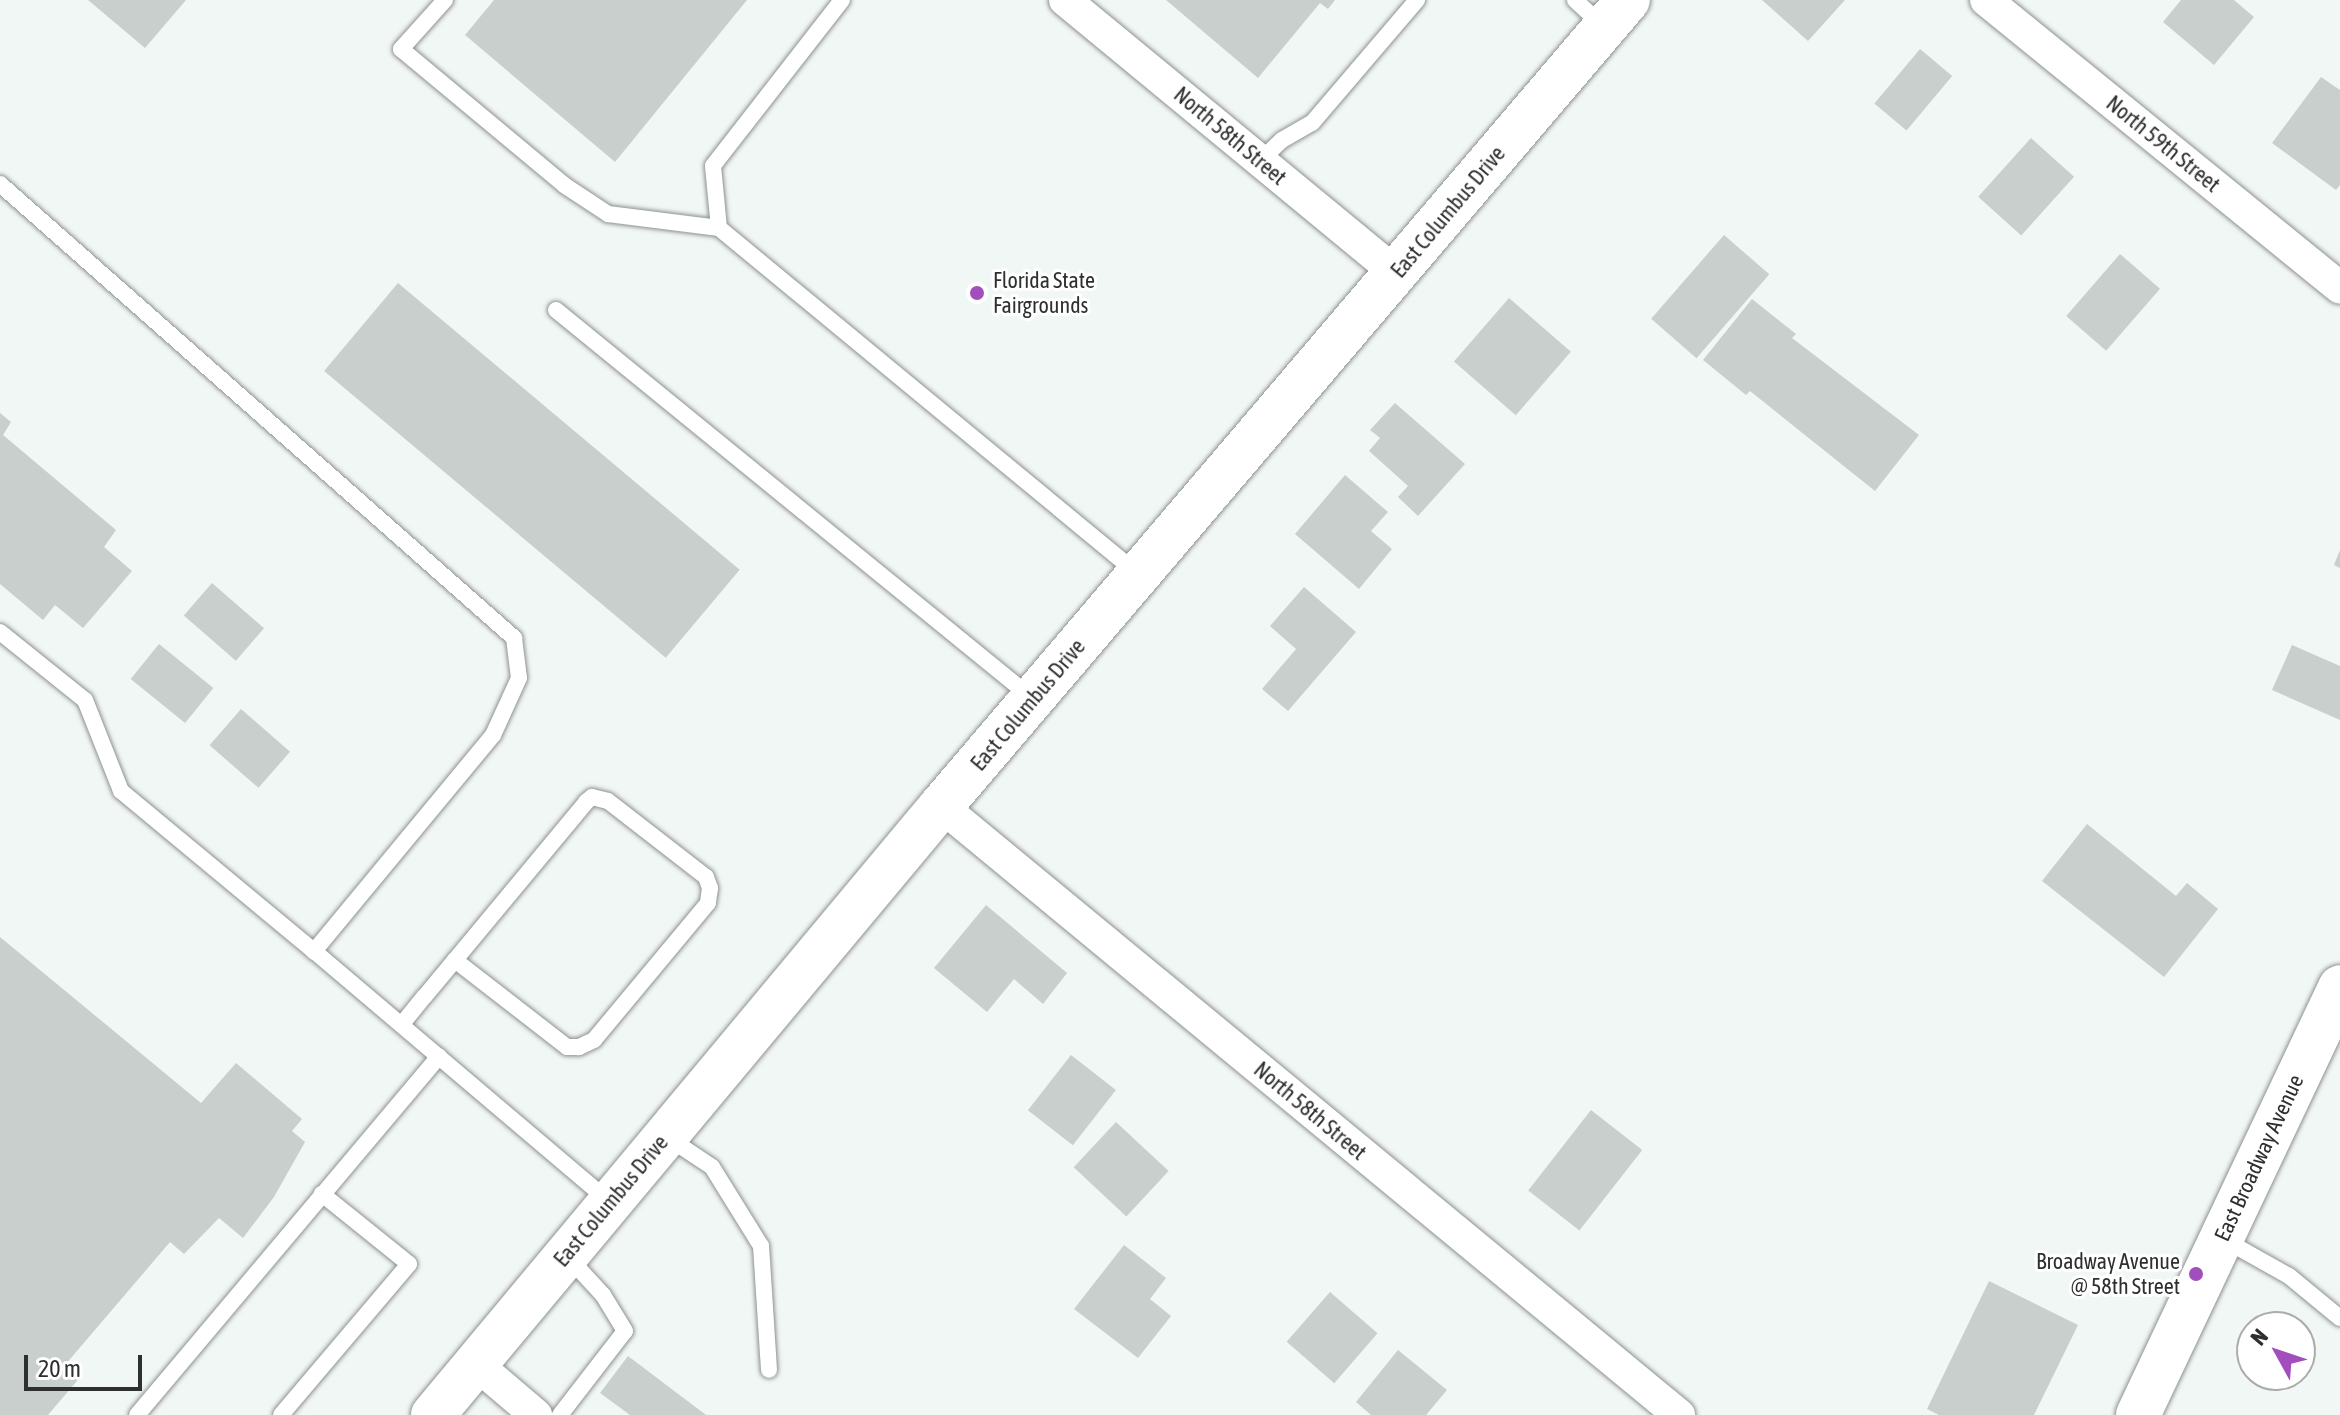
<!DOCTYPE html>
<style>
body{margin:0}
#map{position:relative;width:2340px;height:1415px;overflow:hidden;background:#f1f7f4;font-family:"Asap Condensed",sans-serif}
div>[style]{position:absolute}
.building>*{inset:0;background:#c9cfcd;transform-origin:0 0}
.roads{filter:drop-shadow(0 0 2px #8d9290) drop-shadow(0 0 2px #8d9290)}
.lane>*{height:16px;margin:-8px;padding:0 8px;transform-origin:8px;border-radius:8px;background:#fff}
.street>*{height:32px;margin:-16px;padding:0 16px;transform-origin:16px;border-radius:16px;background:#fff}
.secondary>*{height:44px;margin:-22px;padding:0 22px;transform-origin:22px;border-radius:22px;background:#fff}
.dots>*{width:22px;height:22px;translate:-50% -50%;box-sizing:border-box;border:4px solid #fff;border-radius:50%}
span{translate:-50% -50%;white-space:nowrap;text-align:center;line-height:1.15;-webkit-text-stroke:6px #fff;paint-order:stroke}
.street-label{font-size:22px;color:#2e302f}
.poi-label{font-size:22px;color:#2e302f}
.left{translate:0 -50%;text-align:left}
.right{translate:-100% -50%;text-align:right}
.north{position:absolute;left:2236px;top:1311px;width:80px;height:80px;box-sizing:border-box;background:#fff;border:2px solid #abacac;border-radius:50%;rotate:310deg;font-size:22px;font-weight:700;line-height:32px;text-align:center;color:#2e302f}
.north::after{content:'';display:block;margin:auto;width:28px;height:36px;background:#a24fbd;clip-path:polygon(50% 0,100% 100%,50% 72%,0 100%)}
.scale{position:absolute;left:24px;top:1355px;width:118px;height:36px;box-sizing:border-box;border:4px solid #2e302f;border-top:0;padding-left:10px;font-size:24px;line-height:28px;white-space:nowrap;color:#2e302f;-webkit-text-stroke:6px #fff;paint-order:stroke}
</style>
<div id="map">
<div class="building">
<i style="clip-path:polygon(88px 0,186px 0,145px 48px)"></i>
<i style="clip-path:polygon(494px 0,747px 0,615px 162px,465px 35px)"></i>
<i style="clip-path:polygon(1166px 0,1335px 0,1328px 9px,1320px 3px,1258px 78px)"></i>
<i style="clip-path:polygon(1762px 0,1845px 0,1808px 41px)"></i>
<i style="clip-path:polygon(2181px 0,2234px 0,2254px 17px,2214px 65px,2163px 22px)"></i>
<i style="left:1920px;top:49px;width:42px;height:71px;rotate:40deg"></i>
<i style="clip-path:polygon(2321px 77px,2340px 90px,2340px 185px,2336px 190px,2272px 143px)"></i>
<i style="left:2031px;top:138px;width:58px;height:79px;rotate:42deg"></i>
<i style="left:1724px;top:235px;width:60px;height:111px;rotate:41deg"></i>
<i style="left:2120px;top:254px;width:53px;height:82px;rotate:41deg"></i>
<i style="left:398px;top:283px;width:446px;height:115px;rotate:40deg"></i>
<i style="left:1509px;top:298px;width:82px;height:84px;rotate:41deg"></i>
<i style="clip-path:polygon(1752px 299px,1796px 334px,1792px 338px,1919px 435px,1875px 491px,1750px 391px,1746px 395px,1703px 360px)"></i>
<i style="clip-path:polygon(1395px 403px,1465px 464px,1418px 516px,1398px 497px,1408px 486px,1369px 451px,1380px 438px,1370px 430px)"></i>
<i style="clip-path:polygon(0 413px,11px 422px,3px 435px,116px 530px,104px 547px,132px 571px,83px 628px,55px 605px,43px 620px,0 584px)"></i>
<i style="clip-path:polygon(1345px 475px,1388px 512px,1371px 531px,1392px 549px,1359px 589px,1295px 534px)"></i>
<i style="clip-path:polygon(2340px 550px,2340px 568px,2334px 565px)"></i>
<i style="left:212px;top:583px;width:69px;height:43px;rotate:41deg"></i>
<i style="clip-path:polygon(1304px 587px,1356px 632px,1288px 711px,1262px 689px,1296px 649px,1270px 626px)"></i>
<i style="left:159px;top:644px;width:70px;height:45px;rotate:39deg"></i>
<i style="clip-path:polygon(2292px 645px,2340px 666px,2340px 720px,2272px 690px)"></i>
<i style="left:241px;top:709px;width:65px;height:48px;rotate:41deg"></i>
<i style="clip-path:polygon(2087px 824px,2176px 896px,2187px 883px,2218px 909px,2164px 977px,2042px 881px)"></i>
<i style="clip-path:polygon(986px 905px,1067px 973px,1043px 1004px,1014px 979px,987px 1012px,934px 968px)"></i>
<i style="clip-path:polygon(0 937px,201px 1103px,236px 1063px,302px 1119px,292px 1131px,305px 1142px,274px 1197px,243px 1238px,219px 1218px,184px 1254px,170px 1242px,65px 1365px,82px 1375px,48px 1415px,0 1415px)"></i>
<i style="left:1071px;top:1055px;width:57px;height:70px;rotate:38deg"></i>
<i style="left:1591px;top:1110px;width:65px;height:102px;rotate:38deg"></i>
<i style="left:1116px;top:1122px;width:72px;height:62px;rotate:43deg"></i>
<i style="clip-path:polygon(1124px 1245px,1166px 1278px,1150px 1299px,1171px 1316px,1138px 1358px,1074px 1309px)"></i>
<i style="clip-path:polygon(1989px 1281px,2078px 1325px,2034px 1415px,1939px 1415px,1927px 1409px)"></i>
<i style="left:1330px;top:1292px;width:63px;height:66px;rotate:41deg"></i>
<i style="clip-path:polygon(1398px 1350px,1447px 1390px,1426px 1415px,1371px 1415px,1356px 1402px)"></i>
<i style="clip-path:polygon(628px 1356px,706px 1415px,630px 1415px,600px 1393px)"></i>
</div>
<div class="roads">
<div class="lane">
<i style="left:445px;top:0;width:66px;rotate:131.9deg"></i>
<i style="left:401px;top:49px;width:212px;rotate:39.8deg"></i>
<i style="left:564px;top:185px;width:53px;rotate:33.4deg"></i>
<i style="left:608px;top:214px;width:112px;rotate:7.2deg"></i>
<i style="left:842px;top:0;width:210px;rotate:127.9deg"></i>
<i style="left:713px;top:166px;width:62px;rotate:84.5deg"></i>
<i style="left:719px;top:228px;width:542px;rotate:39.53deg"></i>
<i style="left:1575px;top:0;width:38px;rotate:43deg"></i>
<i style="left:1260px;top:161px;width:30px;rotate:-44deg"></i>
<i style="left:1282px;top:140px;width:34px;rotate:-30deg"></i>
<i style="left:1312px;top:123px;width:162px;rotate:-49.5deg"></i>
<i style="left:0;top:184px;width:686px;rotate:41.45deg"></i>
<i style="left:514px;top:638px;width:40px;rotate:82.9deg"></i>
<i style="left:519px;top:678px;width:63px;rotate:114.5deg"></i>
<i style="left:493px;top:735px;width:281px;rotate:129.6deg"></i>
<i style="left:314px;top:951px;width:385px;rotate:40.3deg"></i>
<i style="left:556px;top:310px;width:614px;rotate:39.18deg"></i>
<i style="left:0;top:632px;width:109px;rotate:38.7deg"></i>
<i style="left:85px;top:700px;width:98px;rotate:68.4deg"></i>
<i style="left:121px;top:791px;width:251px;rotate:39.7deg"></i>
<i style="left:402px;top:1024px;width:36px;rotate:-51deg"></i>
<i style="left:425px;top:996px;width:47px;rotate:-50.2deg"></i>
<i style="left:455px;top:960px;width:205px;rotate:-50.3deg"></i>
<i style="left:586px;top:802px;width:8px;rotate:-40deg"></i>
<i style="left:592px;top:797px;width:16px;rotate:14deg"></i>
<i style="left:608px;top:801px;width:124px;rotate:37.8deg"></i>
<i style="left:706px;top:877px;width:12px;rotate:70deg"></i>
<i style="left:710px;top:888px;width:15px;rotate:98deg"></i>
<i style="left:708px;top:903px;width:178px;rotate:129.8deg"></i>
<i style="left:594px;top:1040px;width:17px;rotate:155deg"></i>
<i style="left:579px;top:1047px;width:12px;rotate:180deg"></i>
<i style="left:567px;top:1047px;width:142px;rotate:-142.2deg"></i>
<i style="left:667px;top:1137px;width:54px;rotate:33.7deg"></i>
<i style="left:712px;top:1167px;width:93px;rotate:58.2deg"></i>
<i style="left:761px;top:1246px;width:124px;rotate:86.3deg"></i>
<i style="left:2223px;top:1239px;width:76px;rotate:29.3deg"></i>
<i style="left:2289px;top:1276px;width:66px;rotate:39.5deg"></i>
<i style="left:137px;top:1415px;width:469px;rotate:-49.9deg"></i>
<i style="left:281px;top:1415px;width:198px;rotate:-49.7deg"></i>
<i style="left:409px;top:1264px;width:112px;rotate:-141.2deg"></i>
<i style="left:560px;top:1415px;width:106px;rotate:-52.3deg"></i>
<i style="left:625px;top:1331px;width:42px;rotate:-121.4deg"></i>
<i style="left:603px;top:1295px;width:53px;rotate:-132.7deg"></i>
</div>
<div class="street">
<i style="left:1065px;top:0;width:429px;rotate:39.5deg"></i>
<i style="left:1986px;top:0;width:456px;rotate:39.1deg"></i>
<i style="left:941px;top:806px;width:957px;rotate:39.53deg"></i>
<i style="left:476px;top:1364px;width:79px;rotate:40.4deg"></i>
</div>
<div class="secondary">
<i style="left:433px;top:1415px;width:793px;rotate:-50.17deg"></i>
<i style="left:941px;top:806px;width:1059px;rotate:-49.56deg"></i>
<i style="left:2138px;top:1415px;width:473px;rotate:-64.7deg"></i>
</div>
</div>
<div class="dots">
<i style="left:977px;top:293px;background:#a24fbd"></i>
<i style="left:2196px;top:1274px;background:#a24fbd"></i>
</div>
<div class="street-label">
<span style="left:1230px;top:136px;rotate:40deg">North 58th Street</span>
<span style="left:2163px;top:144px;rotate:39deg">North 59th Street</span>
<span style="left:1448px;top:212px;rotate:-50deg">East Columbus Drive</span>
<span style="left:1028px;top:705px;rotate:-50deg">East Columbus Drive</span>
<span style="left:1310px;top:1111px;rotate:40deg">North 58th Street</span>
<span style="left:2259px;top:1158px;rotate:-65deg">East Broadway Avenue</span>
<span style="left:611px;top:1201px;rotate:-50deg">East Columbus Drive</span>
</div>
<div class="poi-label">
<span class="left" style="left:993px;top:293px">Florida State<br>Fairgrounds</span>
<span class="right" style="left:2180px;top:1274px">Broadway Avenue<br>@ 58th Street</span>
</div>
<div class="north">N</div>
<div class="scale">20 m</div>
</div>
